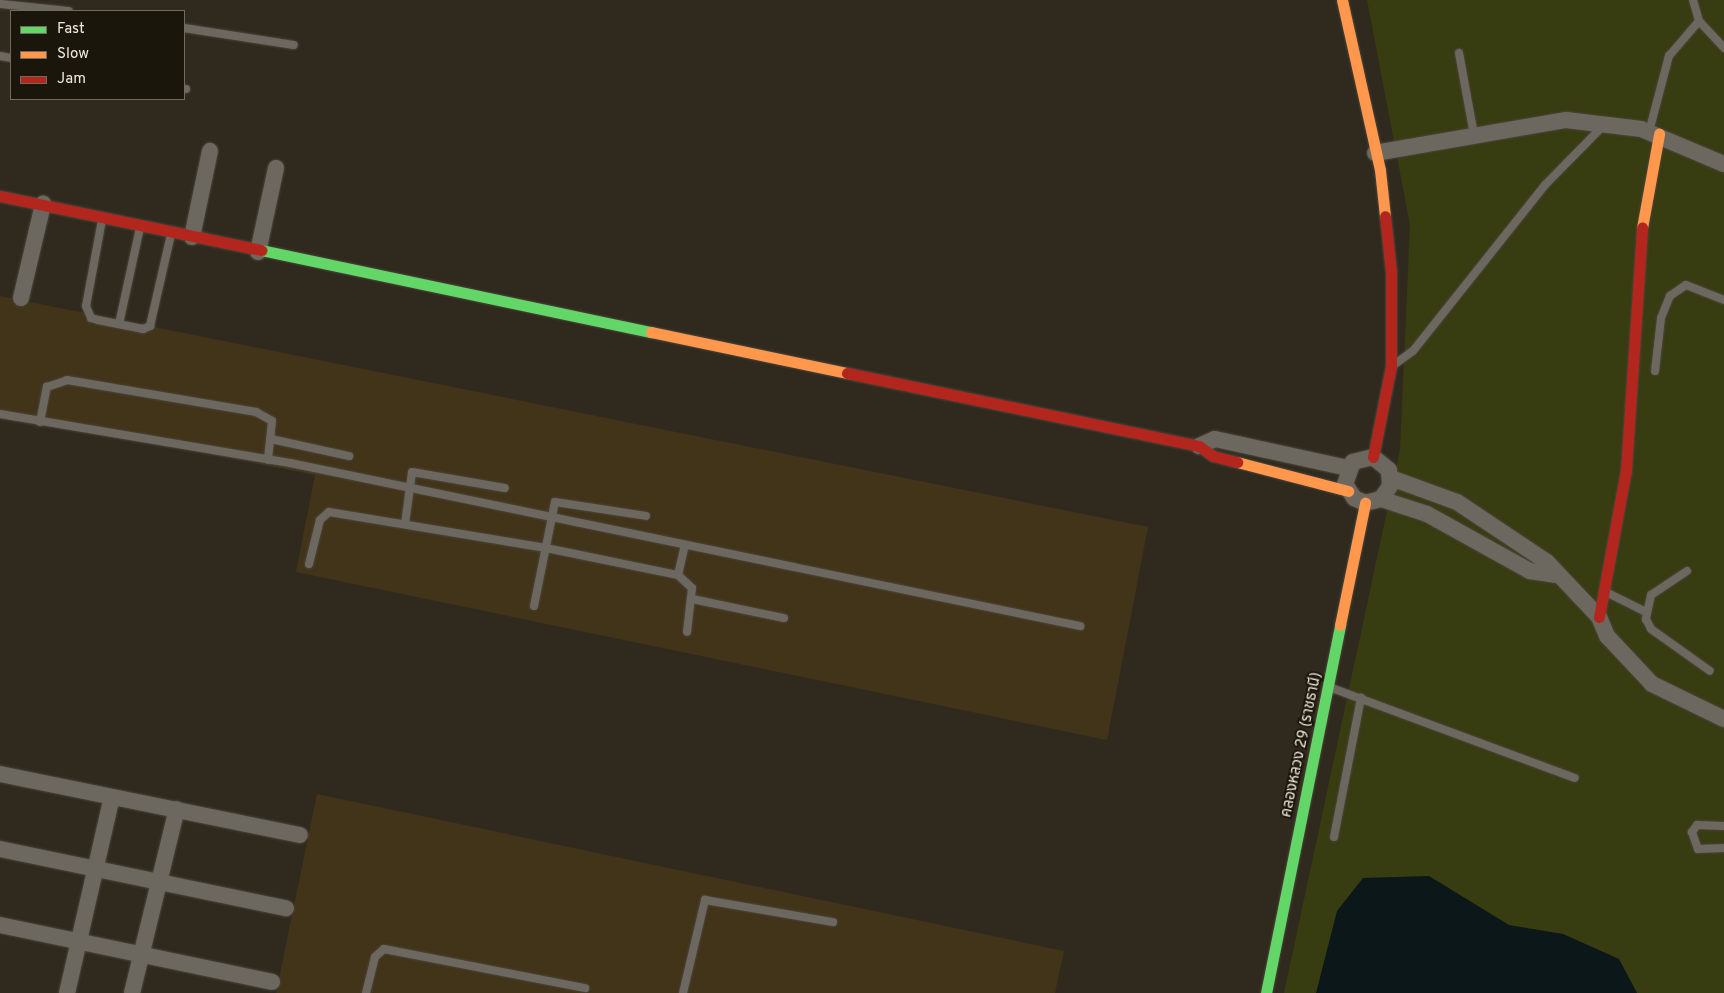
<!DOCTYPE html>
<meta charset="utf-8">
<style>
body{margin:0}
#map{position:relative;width:1724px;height:993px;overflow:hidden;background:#302a1e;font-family:Overpass,"Noto Sans Thai",sans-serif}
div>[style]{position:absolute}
.built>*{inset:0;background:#423419}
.green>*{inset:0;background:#383c11}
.water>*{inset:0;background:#0b1719}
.roads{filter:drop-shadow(0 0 1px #4b453c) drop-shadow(0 0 1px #4b453c)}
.lane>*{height:8px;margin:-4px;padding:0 4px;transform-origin:4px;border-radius:4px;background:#6d685f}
.street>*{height:16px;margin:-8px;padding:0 8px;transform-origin:8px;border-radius:8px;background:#6d685f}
.fast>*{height:11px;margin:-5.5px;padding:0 5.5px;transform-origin:5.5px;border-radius:5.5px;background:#63d668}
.slow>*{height:11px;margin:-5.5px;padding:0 5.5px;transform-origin:5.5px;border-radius:5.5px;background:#ff974d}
.jam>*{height:11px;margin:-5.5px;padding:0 5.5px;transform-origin:5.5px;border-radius:5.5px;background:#b3261e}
span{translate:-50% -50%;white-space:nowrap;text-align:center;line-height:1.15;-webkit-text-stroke:4px #1b160c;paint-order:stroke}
.street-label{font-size:15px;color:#f1e9dc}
.legend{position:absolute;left:10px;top:10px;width:175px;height:90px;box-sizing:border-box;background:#1b160c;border:1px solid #716a5f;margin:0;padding:6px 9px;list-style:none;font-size:15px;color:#f1e9dc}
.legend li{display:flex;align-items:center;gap:10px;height:25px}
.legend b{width:25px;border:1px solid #716a5f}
</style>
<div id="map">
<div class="built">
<i style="clip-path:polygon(0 296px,1148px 527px,1107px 740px,296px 572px,315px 475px,0 412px)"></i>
<i style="clip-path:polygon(317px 794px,1064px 951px,1055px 993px,276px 993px)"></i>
</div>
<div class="green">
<i style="clip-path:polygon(1367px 0,1724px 0,1724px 993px,1284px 993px,1400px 450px,1410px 225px)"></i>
</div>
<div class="water">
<i style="clip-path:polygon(1429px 876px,1509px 925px,1563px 934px,1619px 959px,1637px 993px,1316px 993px,1337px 911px,1363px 878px)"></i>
</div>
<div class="roads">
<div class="lane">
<i style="left:1693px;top:0;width:22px;rotate:74deg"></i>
<i style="left:1699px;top:21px;width:37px;rotate:47deg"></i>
<i style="left:0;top:4px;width:69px;rotate:5.8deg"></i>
<i style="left:184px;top:28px;width:111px;rotate:8.8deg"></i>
<i style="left:1459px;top:53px;width:83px;rotate:79.6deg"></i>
<i style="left:0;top:56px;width:11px;rotate:10deg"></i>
<i style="left:184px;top:89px;width:2px"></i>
<i style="left:1649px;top:132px;width:79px;rotate:-75.3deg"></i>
<i style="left:1669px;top:56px;width:46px;rotate:-49.4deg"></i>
<i style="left:102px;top:220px;width:87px;rotate:100.5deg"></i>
<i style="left:86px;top:306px;width:13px;rotate:67deg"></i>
<i style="left:91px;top:318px;width:7px;rotate:16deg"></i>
<i style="left:98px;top:320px;width:46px;rotate:11.3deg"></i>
<i style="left:143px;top:329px;width:8px;rotate:-23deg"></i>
<i style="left:150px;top:326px;width:94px;rotate:-77.1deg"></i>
<i style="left:119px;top:324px;width:98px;rotate:-77.7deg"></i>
<i style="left:1395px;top:364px;width:22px;rotate:-36deg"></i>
<i style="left:1413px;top:351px;width:212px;rotate:-51.5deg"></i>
<i style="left:1545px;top:185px;width:84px;rotate:-45.5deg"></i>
<i style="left:1655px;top:371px;width:53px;rotate:-83.5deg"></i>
<i style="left:1661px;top:318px;width:24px;rotate:-68deg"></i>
<i style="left:1670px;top:296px;width:19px;rotate:-35deg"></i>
<i style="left:1686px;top:285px;width:41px;rotate:21.5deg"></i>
<i style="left:0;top:414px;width:294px;rotate:9.6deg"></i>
<i style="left:290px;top:463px;width:807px;rotate:11.66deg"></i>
<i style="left:40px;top:422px;width:36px;rotate:-79deg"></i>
<i style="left:47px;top:387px;width:21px;rotate:-19deg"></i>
<i style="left:67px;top:380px;width:192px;rotate:9.6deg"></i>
<i style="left:256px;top:412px;width:18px;rotate:29deg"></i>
<i style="left:272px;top:421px;width:39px;rotate:96deg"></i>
<i style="left:271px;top:439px;width:80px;rotate:12.3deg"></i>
<i style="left:405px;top:524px;width:52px;rotate:-82.3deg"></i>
<i style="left:412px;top:472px;width:94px;rotate:9.8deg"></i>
<i style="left:309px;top:564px;width:45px;rotate:-76deg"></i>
<i style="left:320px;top:520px;width:12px;rotate:-42deg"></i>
<i style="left:329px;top:512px;width:220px;rotate:9.4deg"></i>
<i style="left:546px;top:548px;width:135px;rotate:11.6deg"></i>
<i style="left:678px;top:575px;width:19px;rotate:43deg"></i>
<i style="left:692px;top:588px;width:44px;rotate:96.5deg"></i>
<i style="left:1687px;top:571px;width:43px;rotate:146.3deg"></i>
<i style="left:1651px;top:595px;width:25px;rotate:102deg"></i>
<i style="left:1646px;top:619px;width:11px;rotate:63deg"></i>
<i style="left:1651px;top:629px;width:72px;rotate:35.4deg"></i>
<i style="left:678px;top:575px;width:31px;rotate:-77deg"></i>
<i style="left:1606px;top:592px;width:42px;rotate:26.6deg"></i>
<i style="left:692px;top:599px;width:94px;rotate:11.7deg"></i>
<i style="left:534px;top:606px;width:106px;rotate:-78.6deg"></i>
<i style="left:555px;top:502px;width:92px;rotate:8.7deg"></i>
<i style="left:1329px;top:687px;width:262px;rotate:20.3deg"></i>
<i style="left:1724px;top:826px;width:27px;rotate:-178deg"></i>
<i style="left:1697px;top:825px;width:9px;rotate:126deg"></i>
<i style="left:1692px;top:832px;width:18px;rotate:71deg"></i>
<i style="left:1698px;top:849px;width:26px;rotate:-2deg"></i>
<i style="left:1334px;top:837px;width:142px;rotate:-79deg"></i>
<i style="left:366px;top:993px;width:37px;rotate:-76deg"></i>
<i style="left:375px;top:957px;width:12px;rotate:-42deg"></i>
<i style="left:384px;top:949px;width:205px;rotate:11deg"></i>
<i style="left:683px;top:993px;width:96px;rotate:-76.7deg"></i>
<i style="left:705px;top:900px;width:130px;rotate:9.8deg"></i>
</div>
<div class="street">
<i style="left:1375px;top:153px;width:194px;rotate:-9.8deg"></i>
<i style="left:1566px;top:120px;width:76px;rotate:6.8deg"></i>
<i style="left:1641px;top:129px;width:90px;rotate:22.9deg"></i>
<i style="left:192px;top:237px;width:88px;rotate:-78.2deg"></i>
<i style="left:258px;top:252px;width:86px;rotate:-77.9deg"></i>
<i style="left:21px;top:298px;width:97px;rotate:-76.8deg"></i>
<i style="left:1199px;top:446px;width:17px;rotate:-24deg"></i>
<i style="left:1215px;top:439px;width:136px;rotate:12.3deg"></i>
<i style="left:1391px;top:478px;width:70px;rotate:20deg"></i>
<i style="left:1457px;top:502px;width:108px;rotate:33.7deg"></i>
<i style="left:1547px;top:562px;width:76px;rotate:46.6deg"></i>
<i style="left:1599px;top:617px;width:21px;rotate:67deg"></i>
<i style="left:1607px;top:636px;width:66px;rotate:46.8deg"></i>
<i style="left:1652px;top:684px;width:80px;rotate:25.9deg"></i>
<i style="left:1381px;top:499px;width:16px;rotate:-55deg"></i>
<i style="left:1390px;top:486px;width:16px;rotate:-94deg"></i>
<i style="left:1389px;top:470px;width:21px;rotate:-141deg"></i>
<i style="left:1373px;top:457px;width:21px;rotate:166deg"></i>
<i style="left:1353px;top:462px;width:23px;rotate:110deg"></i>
<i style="left:1345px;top:484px;width:17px;rotate:57deg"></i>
<i style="left:1354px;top:498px;width:12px;rotate:24deg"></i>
<i style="left:1365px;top:503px;width:16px;rotate:-14deg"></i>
<i style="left:1381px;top:499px;width:48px;rotate:18.1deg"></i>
<i style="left:1427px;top:514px;width:118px;rotate:29deg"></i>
<i style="left:1530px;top:571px;width:25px;rotate:9deg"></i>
<i style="left:0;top:774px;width:306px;rotate:11.5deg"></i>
<i style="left:0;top:849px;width:292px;rotate:11.7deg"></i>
<i style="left:0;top:925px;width:278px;rotate:11.8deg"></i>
<i style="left:67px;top:993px;width:201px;rotate:-77.1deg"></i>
<i style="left:132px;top:993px;width:189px;rotate:-76.3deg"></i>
</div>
<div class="fast">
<i style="left:261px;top:250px;width:399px;rotate:11.9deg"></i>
<i style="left:1266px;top:993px;width:375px;rotate:-78.6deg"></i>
</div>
<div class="slow">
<i style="left:1342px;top:0;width:174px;rotate:77.4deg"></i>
<i style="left:1380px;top:170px;width:46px;rotate:83.8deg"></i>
<i style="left:1642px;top:228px;width:96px;rotate:-79.7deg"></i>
<i style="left:651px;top:332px;width:200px;rotate:11.8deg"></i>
<i style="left:1237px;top:462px;width:115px;rotate:14.6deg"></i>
<i style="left:1340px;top:625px;width:125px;rotate:-78.4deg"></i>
</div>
<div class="jam">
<i style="left:0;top:196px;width:267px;rotate:11.7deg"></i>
<i style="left:847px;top:373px;width:359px;rotate:11.7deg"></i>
<i style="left:1199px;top:446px;width:17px;rotate:36deg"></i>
<i style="left:1213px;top:456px;width:25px;rotate:14deg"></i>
<i style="left:1373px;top:457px;width:93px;rotate:-78.8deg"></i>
<i style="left:1391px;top:366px;width:94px;rotate:-90deg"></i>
<i style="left:1391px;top:272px;width:56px;rotate:-96.1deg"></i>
<i style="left:1599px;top:617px;width:149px;rotate:-79.6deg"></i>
<i style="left:1626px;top:470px;width:243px;rotate:-86.2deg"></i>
</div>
</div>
<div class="street-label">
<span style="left:1302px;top:745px;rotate:-78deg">คลองหลวง 29 (ราชธานี)</span>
</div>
<ul class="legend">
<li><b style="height:6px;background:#63d668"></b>Fast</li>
<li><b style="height:6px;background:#ff974d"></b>Slow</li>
<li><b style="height:6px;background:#b3261e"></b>Jam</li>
</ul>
</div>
